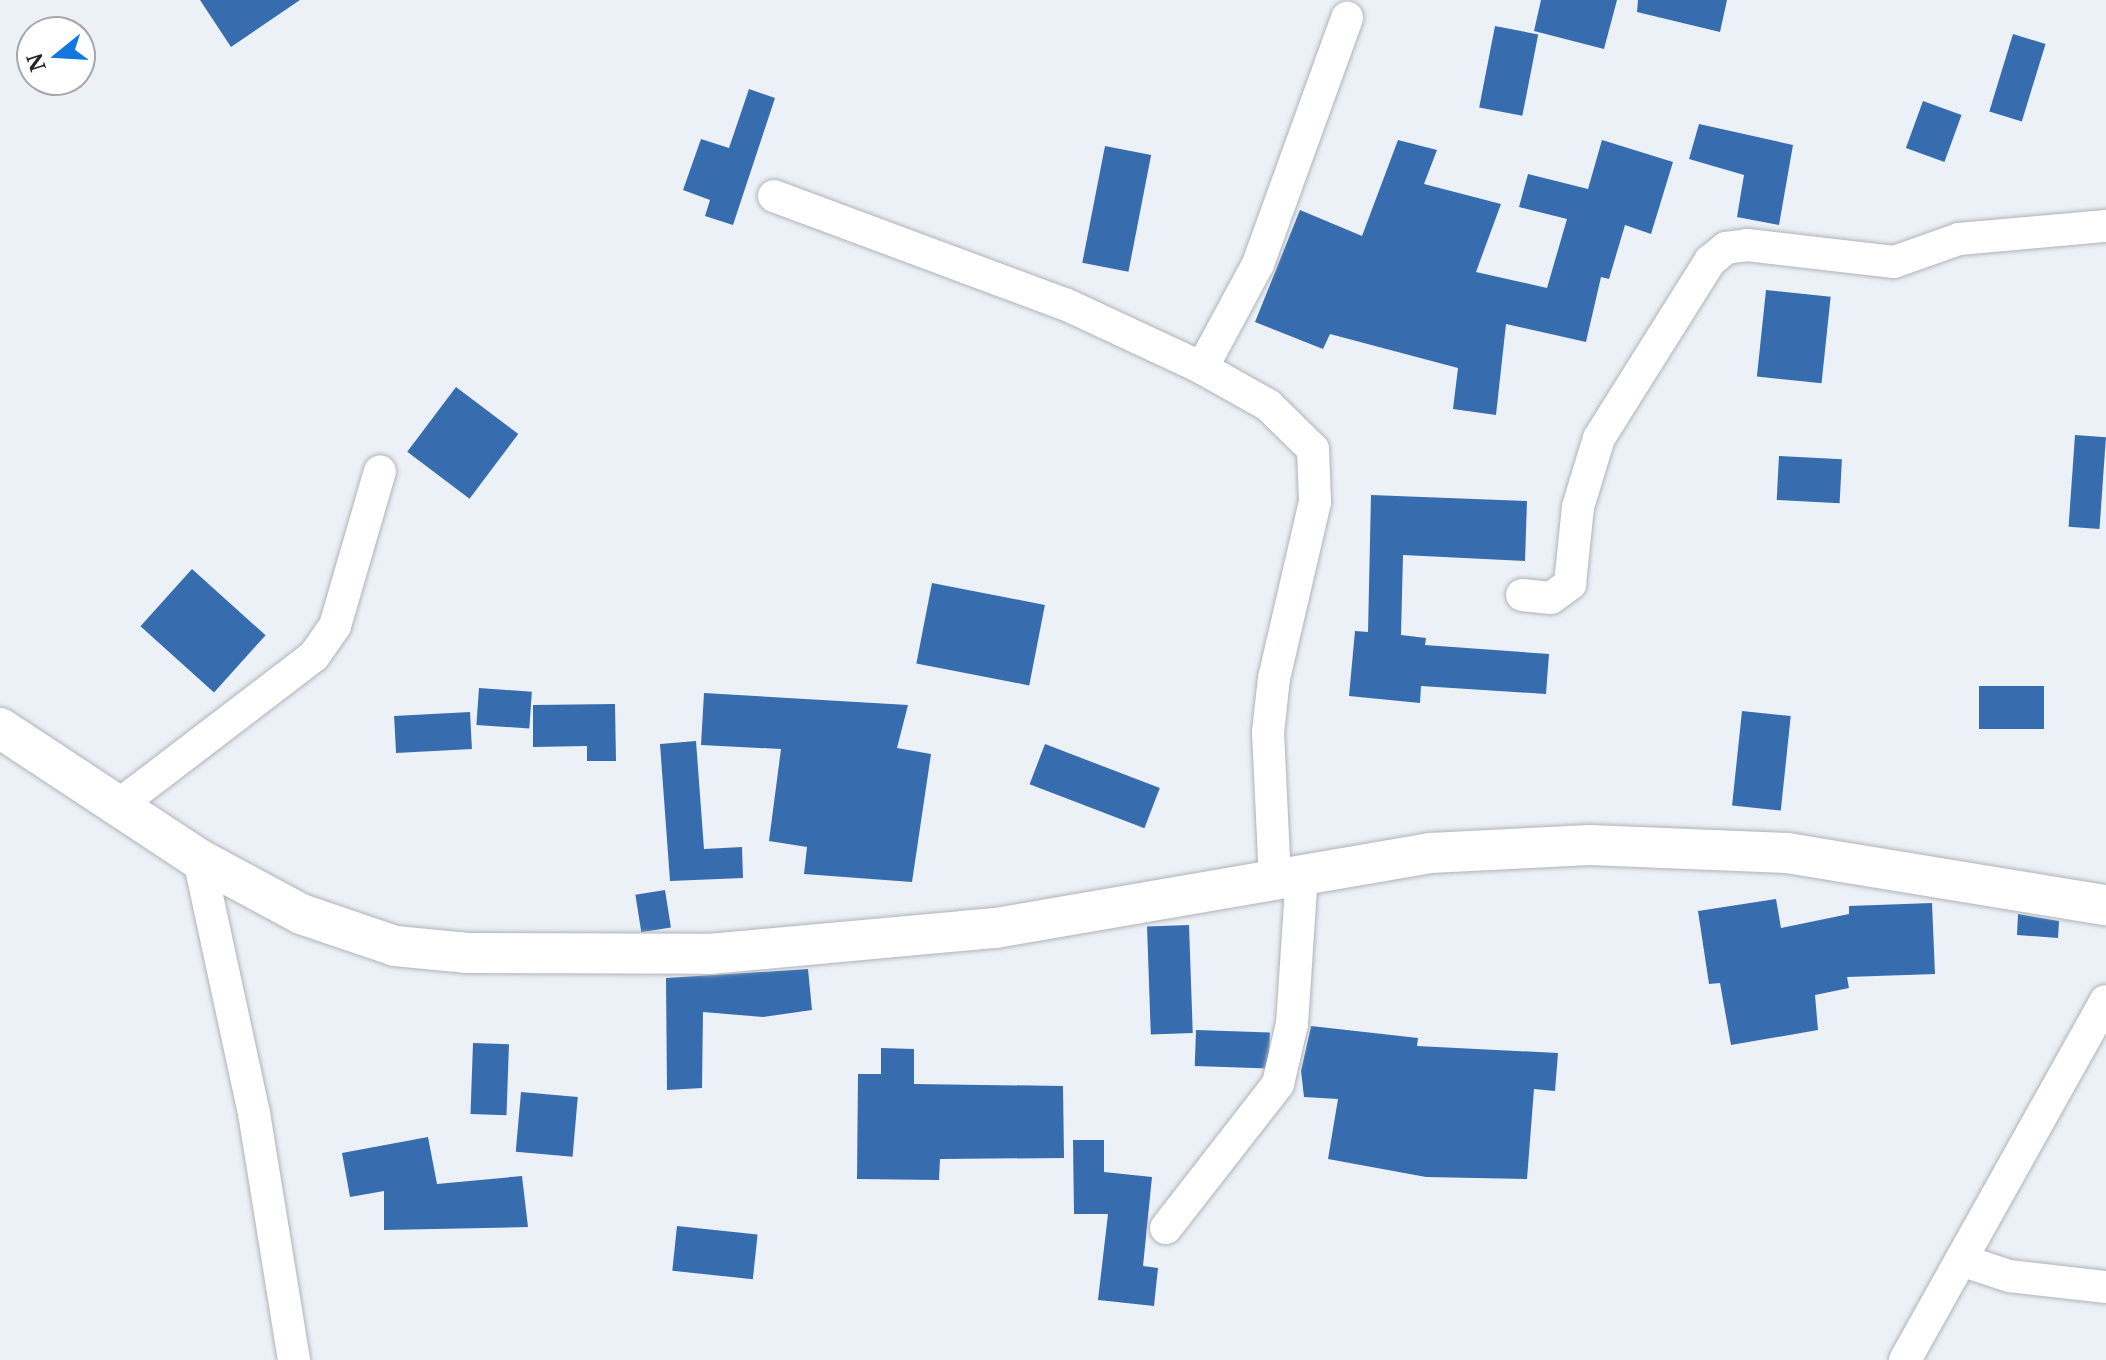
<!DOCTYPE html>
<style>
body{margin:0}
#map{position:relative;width:2106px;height:1360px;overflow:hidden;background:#ecf1f7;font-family:"Noto Serif",serif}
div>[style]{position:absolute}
.building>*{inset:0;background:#376daf;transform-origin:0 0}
.roads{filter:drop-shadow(0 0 2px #afb3b9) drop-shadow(0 0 2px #afb3b9)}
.minor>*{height:32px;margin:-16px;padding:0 16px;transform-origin:16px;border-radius:16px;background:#fff}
.tertiary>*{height:40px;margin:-20px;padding:0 20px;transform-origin:20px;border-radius:20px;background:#fff}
span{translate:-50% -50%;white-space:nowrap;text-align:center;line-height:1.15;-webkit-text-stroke:8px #fff;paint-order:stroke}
.north{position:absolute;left:16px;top:16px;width:80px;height:80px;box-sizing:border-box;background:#fff;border:2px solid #a7a7a8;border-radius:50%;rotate:252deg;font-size:22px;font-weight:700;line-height:32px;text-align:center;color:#222426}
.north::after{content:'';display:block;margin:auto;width:28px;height:36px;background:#1277df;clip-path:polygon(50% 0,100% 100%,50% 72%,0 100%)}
</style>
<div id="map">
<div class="building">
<i style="clip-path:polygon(200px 0,300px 0,231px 47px)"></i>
<i style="clip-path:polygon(1541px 0,1617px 0,1604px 49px,1534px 31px)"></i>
<i style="clip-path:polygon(1638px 0,1727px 0,1720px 32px,1637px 12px)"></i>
<i style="left:1495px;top:26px;width:44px;height:83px;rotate:11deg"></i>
<i style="left:2013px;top:34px;width:34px;height:81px;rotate:17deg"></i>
<i style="clip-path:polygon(749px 89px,775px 98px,733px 225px,705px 216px,710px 200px,683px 190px,701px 139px,729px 148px)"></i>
<i style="left:1923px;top:101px;width:41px;height:50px;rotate:20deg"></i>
<i style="clip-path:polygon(1699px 124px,1793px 145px,1779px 225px,1737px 217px,1744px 175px,1689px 159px)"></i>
<i style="clip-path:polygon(1398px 140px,1437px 150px,1424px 184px,1501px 204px,1476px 272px,1547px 288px,1567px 219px,1519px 207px,1528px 174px,1588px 189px,1602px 140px,1673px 162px,1651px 234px,1625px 225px,1609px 279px,1601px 277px,1586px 342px,1506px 324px,1496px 415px,1453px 409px,1458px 368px,1330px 334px,1323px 349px,1255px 322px,1300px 210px,1362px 236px)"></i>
<i style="left:1105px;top:146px;width:47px;height:119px;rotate:11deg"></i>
<i style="left:1766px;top:290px;width:65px;height:87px;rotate:6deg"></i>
<i style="left:456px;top:387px;width:78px;height:81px;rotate:37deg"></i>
<i style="left:2075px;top:435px;width:31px;height:92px;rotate:4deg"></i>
<i style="left:1779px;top:456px;width:63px;height:44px;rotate:3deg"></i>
<i style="clip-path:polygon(1371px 495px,1527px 501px,1525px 561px,1403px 555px,1401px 635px,1426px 638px,1425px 645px,1549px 654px,1546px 694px,1421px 686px,1420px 703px,1349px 696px,1355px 631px,1368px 632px)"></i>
<i style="left:192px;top:569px;width:99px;height:77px;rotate:42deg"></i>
<i style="left:932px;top:583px;width:115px;height:82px;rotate:11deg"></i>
<i style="left:1979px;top:686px;width:65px;height:43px"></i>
<i style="left:479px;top:688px;width:53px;height:37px;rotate:4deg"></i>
<i style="clip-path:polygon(704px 693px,908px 705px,897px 748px,931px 754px,912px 882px,804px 874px,807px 847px,769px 841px,781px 749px,701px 745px)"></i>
<i style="clip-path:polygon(615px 704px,616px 761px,587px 761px,587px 746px,533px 747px,533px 705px)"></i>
<i style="left:1742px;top:711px;width:49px;height:95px;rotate:6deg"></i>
<i style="left:470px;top:712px;width:37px;height:76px;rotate:87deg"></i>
<i style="clip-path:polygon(696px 741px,704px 849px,742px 847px,743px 878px,670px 881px,660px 744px)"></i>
<i style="left:1045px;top:744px;width:123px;height:43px;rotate:21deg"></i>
<i style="left:665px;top:890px;width:38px;height:30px;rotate:81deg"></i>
<i style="clip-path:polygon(1776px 899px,1781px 928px,1849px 914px,1849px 906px,1932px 903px,1935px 974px,1847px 977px,1849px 988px,1815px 995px,1818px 1030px,1731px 1045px,1720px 983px,1709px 984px,1698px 911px)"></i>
<i style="clip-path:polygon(2018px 914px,2059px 921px,2058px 938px,2017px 935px)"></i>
<i style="left:1189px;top:925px;width:108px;height:42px;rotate:88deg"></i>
<i style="clip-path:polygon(808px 969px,812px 1010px,763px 1017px,703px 1012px,702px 1088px,667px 1090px,666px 978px)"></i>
<i style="clip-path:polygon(1311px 1026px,1418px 1038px,1417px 1046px,1558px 1053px,1555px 1091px,1534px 1089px,1527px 1179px,1426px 1177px,1328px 1159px,1338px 1099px,1304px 1097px,1301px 1071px)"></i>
<i style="left:1196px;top:1030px;width:74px;height:36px;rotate:2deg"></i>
<i style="left:473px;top:1043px;width:36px;height:71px;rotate:2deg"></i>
<i style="clip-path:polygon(881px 1048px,914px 1049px,914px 1084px,1063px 1086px,1064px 1158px,940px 1159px,939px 1180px,857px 1179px,858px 1074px,881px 1074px)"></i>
<i style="left:521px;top:1092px;width:57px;height:60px;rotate:5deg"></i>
<i style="clip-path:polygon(428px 1137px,437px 1184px,522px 1176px,528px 1227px,384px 1230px,384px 1191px,350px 1197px,342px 1153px)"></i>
<i style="clip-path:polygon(1073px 1140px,1104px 1140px,1104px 1172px,1152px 1177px,1143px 1266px,1158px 1268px,1154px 1306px,1098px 1300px,1108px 1214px,1074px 1214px)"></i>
<i style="left:677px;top:1226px;width:81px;height:45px;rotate:6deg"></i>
</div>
<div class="roads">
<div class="minor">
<i style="left:774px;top:196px;width:310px;rotate:20.4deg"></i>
<i style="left:1065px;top:304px;width:151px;rotate:25deg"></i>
<i style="left:1202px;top:368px;width:76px;rotate:29.3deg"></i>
<i style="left:1268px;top:405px;width:63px;rotate:44.4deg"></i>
<i style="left:1313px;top:449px;width:53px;rotate:87.8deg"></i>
<i style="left:1315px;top:502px;width:181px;rotate:103.1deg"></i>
<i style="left:1274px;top:678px;width:54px;rotate:96.3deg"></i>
<i style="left:1268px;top:732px;width:147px;rotate:87.3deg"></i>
<i style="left:1202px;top:368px;width:118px;rotate:-61.7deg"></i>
<i style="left:1258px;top:264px;width:262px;rotate:-70.1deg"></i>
<i style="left:1522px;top:595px;width:29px;rotate:6deg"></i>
<i style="left:1551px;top:598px;width:24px;rotate:-36deg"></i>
<i style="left:1570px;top:584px;width:77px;rotate:-84.1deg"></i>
<i style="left:1578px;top:507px;width:72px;rotate:-73.1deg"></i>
<i style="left:1599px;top:438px;width:209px;rotate:-57.9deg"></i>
<i style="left:1710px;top:261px;width:21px;rotate:-39deg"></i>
<i style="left:1726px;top:248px;width:21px;rotate:-8deg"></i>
<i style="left:1747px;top:245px;width:148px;rotate:6.6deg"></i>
<i style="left:1894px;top:262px;width:69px;rotate:-19.5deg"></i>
<i style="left:1959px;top:239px;width:148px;rotate:-5.1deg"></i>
<i style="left:119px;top:805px;width:245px;rotate:-37.4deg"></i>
<i style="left:314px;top:656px;width:37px;rotate:-55deg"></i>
<i style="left:335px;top:626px;width:161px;rotate:-73.8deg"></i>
<i style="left:199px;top:859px;width:260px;rotate:77.8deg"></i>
<i style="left:254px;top:1113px;width:250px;rotate:80.8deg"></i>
<i style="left:1166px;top:1228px;width:182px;rotate:-52.1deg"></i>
<i style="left:1278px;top:1084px;width:62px;rotate:-76.9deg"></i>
<i style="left:1292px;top:1024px;width:150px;rotate:-86.2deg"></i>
<i style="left:1961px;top:1260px;width:51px;rotate:18.4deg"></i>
<i style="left:2009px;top:1276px;width:98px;rotate:6.5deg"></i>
<i style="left:1905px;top:1360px;width:411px;rotate:-60.8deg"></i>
</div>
<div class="tertiary">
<i style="left:0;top:728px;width:238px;rotate:33.4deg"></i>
<i style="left:199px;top:859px;width:116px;rotate:28.3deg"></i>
<i style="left:301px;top:914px;width:99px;rotate:18.8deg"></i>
<i style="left:395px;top:946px;width:73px;rotate:5.5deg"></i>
<i style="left:468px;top:953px;width:241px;rotate:0.2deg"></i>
<i style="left:709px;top:954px;width:288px;rotate:-5.2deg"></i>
<i style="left:996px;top:928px;width:440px;rotate:-9.8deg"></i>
<i style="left:1430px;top:853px;width:160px;rotate:-2.9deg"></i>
<i style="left:1590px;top:845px;width:197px;rotate:2.3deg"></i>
<i style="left:1787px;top:853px;width:323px;rotate:9.3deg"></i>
</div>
</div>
<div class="north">N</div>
</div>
